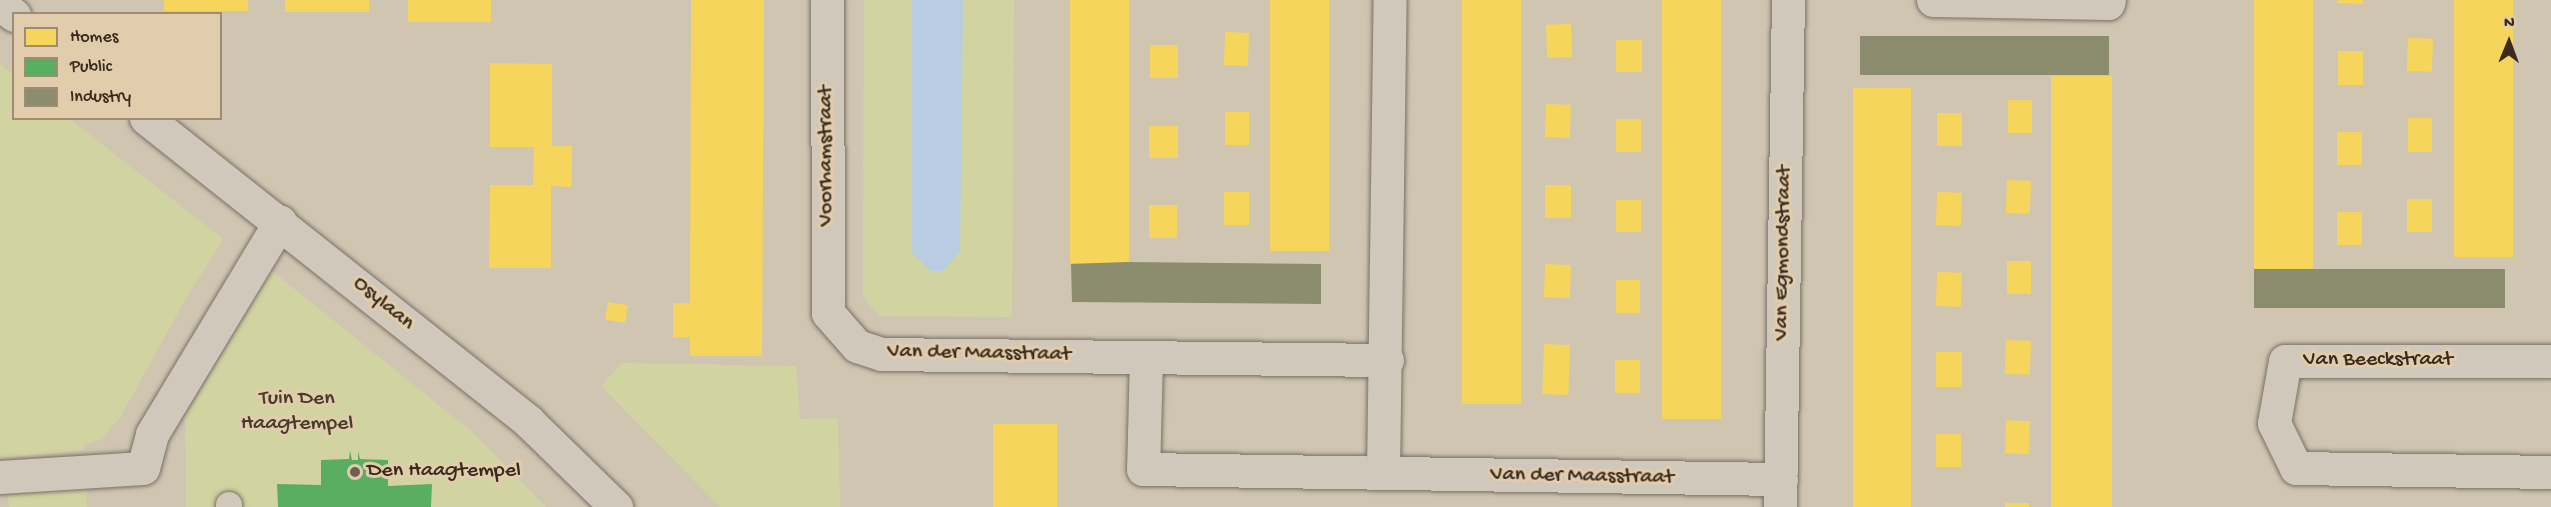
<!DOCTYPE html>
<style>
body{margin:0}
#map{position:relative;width:2551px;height:507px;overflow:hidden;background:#d0c5b1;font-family:"Gochi Hand",sans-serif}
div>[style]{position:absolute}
.green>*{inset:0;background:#d1d4a1}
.water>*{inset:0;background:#b8cde1}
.homes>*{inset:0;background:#f6d55c;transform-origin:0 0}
.public>*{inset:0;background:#5aae61}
.industry>*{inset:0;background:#8c8c6e;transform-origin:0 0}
.roads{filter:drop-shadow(0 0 2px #797165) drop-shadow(0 0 2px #797165)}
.service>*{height:26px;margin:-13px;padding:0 13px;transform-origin:13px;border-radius:13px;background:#cfc8bb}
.minor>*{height:33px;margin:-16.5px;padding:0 16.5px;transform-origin:16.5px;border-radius:16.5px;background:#cfc8bb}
.tertiary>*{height:33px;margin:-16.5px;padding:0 16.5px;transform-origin:16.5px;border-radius:16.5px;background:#cfc8bb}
.dots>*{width:16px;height:16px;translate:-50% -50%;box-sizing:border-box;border:3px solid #e1cdab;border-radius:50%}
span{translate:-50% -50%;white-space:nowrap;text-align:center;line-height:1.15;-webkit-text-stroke:6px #e1cdab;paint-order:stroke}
.street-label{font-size:22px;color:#3b2a1e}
.park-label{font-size:22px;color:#4a3c2a}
.poi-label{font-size:22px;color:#3b2a1e}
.left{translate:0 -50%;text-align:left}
.legend{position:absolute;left:12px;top:12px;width:210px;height:108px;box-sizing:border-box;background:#e1cdab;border:2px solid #9f8c73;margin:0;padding:8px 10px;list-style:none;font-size:18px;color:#3b2a1e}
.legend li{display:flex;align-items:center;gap:12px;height:30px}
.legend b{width:30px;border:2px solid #9f8c73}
.north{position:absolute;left:2479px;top:12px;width:60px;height:60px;-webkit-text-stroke:4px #e1cdab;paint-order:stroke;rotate:1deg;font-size:16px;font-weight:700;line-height:24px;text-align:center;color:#3b2a1e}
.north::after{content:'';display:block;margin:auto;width:21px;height:27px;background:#3b2a1e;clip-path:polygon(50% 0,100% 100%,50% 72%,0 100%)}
</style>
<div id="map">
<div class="green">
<i style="clip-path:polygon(864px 0,1014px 0,1012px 317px,880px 316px,863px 297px)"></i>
<i style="clip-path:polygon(0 64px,13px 74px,14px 118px,70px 119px,223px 239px,185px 300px,121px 416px,101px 439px,84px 445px,84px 450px,2px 458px,0 452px)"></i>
<i style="clip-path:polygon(272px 271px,471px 431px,546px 507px,186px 507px,185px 417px)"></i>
<i style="clip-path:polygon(622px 363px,796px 366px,800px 419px,838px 418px,840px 507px,720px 507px,601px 386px)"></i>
<i style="clip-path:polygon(86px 486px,87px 507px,9px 507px,7px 493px)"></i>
</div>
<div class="water">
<i style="clip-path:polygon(912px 0,963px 0,960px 251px,943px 271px,931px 271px,912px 253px)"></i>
</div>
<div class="homes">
<i style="left:164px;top:0;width:84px;height:11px"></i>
<i style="left:285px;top:0;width:84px;height:12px"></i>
<i style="left:408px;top:0;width:83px;height:22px"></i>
<i style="clip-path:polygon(691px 0,764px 0,762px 356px,690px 356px,690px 337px,673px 338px,673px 303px,690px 303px)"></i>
<i style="left:1070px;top:0;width:59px;height:263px"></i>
<i style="left:1270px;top:0;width:59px;height:251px"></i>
<i style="left:1462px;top:0;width:59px;height:404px"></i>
<i style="left:1662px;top:0;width:59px;height:419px"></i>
<i style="left:2254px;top:0;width:59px;height:270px"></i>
<i style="clip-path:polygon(2338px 0,2363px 0,2363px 4px,2337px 3px)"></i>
<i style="left:2454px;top:0;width:59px;height:257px"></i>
<i style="left:1571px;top:24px;width:33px;height:25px;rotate:88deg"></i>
<i style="left:1225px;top:32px;width:24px;height:33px;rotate:2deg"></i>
<i style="left:2408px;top:38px;width:25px;height:33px;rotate:2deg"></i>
<i style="left:1616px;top:40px;width:26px;height:32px"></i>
<i style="left:1150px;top:45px;width:28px;height:33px"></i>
<i style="left:2338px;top:51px;width:25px;height:34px"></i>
<i style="clip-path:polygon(490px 63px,552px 64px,552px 146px,572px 146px,572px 166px,571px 187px,551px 186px,551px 268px,489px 268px,490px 185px,533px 185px,534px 147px,490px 147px)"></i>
<i style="left:2112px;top:76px;width:431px;height:61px;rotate:90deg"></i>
<i style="left:1853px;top:88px;width:58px;height:419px"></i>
<i style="left:2008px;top:100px;width:24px;height:33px"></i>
<i style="left:1546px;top:104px;width:25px;height:33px;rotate:2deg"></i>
<i style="left:1225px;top:112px;width:24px;height:33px"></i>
<i style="left:1937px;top:113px;width:25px;height:33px"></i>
<i style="left:2432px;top:118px;width:34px;height:24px;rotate:90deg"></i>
<i style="left:1616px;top:119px;width:25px;height:33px"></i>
<i style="left:1149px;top:126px;width:29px;height:32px"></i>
<i style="left:2337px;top:132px;width:25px;height:33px"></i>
<i style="left:2007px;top:180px;width:24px;height:33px;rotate:2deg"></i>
<i style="left:1545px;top:185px;width:26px;height:33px"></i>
<i style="left:1224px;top:192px;width:25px;height:33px"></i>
<i style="left:1937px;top:192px;width:25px;height:33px;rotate:2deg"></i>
<i style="left:2407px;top:199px;width:25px;height:33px"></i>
<i style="left:1616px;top:200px;width:25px;height:32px"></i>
<i style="left:1149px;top:205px;width:28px;height:33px"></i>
<i style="left:2337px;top:212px;width:25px;height:33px"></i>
<i style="left:2007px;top:261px;width:24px;height:33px"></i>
<i style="left:1545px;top:264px;width:26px;height:33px;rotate:2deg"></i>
<i style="left:1937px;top:272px;width:25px;height:34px;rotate:2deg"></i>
<i style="left:1616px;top:280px;width:24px;height:33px"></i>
<i style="left:608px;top:302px;width:20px;height:18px;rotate:9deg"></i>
<i style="left:2006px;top:340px;width:25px;height:34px;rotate:2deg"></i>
<i style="left:1544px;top:344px;width:26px;height:50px;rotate:2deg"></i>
<i style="left:1936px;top:352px;width:26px;height:35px"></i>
<i style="left:1615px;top:360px;width:25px;height:33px"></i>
<i style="left:2030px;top:421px;width:33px;height:24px;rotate:92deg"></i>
<i style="left:993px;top:424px;width:64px;height:83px"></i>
<i style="left:1936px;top:434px;width:25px;height:33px"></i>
<i style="left:2005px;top:503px;width:24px;height:4px"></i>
</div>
<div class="public">
<i style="clip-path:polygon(350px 451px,352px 460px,358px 460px,358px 451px,360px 459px,388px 460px,388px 486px,432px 484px,431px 507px,278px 507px,277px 484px,321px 485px,321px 460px,349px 459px)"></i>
</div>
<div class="industry">
<i style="left:1860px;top:36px;width:249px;height:39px"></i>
<i style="clip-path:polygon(1127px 262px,1321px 264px,1321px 304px,1072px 302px,1071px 264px)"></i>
<i style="left:2254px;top:269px;width:251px;height:39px"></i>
</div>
<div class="roads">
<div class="service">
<i style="left:229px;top:507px;width:2px;rotate:-90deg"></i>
</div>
<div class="minor">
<i style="left:827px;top:0;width:313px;rotate:89.8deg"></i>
<i style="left:828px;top:313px;width:44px;rotate:48.7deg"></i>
<i style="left:857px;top:346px;width:25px;rotate:18deg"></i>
<i style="left:881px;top:354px;width:506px;rotate:0.68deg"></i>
<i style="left:1933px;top:0;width:175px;rotate:1deg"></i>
<i style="left:2108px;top:3px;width:3px;rotate:-72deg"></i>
<i style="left:1146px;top:358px;width:111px;rotate:91.5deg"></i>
<i style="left:1143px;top:469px;width:638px;rotate:0.9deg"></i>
<i style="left:2551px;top:361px;width:266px;rotate:180deg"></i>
<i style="left:2285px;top:361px;width:63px;rotate:100.1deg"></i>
<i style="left:2274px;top:423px;width:50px;rotate:63.9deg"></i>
<i style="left:2296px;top:468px;width:255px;rotate:0.9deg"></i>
<i style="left:1383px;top:473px;width:473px;rotate:-89.2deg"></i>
<i style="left:0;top:477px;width:143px;rotate:-3.6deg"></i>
<i style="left:143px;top:468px;width:35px;rotate:-75deg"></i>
<i style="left:152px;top:434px;width:248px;rotate:-58.9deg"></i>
<i style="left:1780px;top:507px;width:507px;rotate:-89.1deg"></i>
</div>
<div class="tertiary">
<i style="left:0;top:4px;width:18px;rotate:38deg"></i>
<i style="left:146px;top:118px;width:489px;rotate:38.4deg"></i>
<i style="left:529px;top:422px;width:122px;rotate:44.3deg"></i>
</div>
</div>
<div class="dots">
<i style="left:355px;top:472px;background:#6f6051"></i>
</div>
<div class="street-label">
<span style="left:827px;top:156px;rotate:-90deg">Voorhamstraat</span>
<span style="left:1784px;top:253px;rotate:-89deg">Van Egmondstraat</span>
<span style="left:383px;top:304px;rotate:39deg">Osylaan</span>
<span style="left:979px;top:354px;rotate:1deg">Van der Maasstraat</span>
<span style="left:2378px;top:361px">Van Beeckstraat</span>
<span style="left:1582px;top:477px;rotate:1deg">Van der Maasstraat</span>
</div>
<div class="park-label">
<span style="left:297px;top:412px">Tuin Den<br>Haagtempel</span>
</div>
<div class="poi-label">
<span class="left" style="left:367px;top:472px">Den Haagtempel</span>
</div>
<ul class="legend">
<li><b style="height:16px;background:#f6d55c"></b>Homes</li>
<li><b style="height:16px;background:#5aae61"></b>Public</li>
<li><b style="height:16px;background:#8c8c6e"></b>Industry</li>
</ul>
<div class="north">N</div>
</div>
